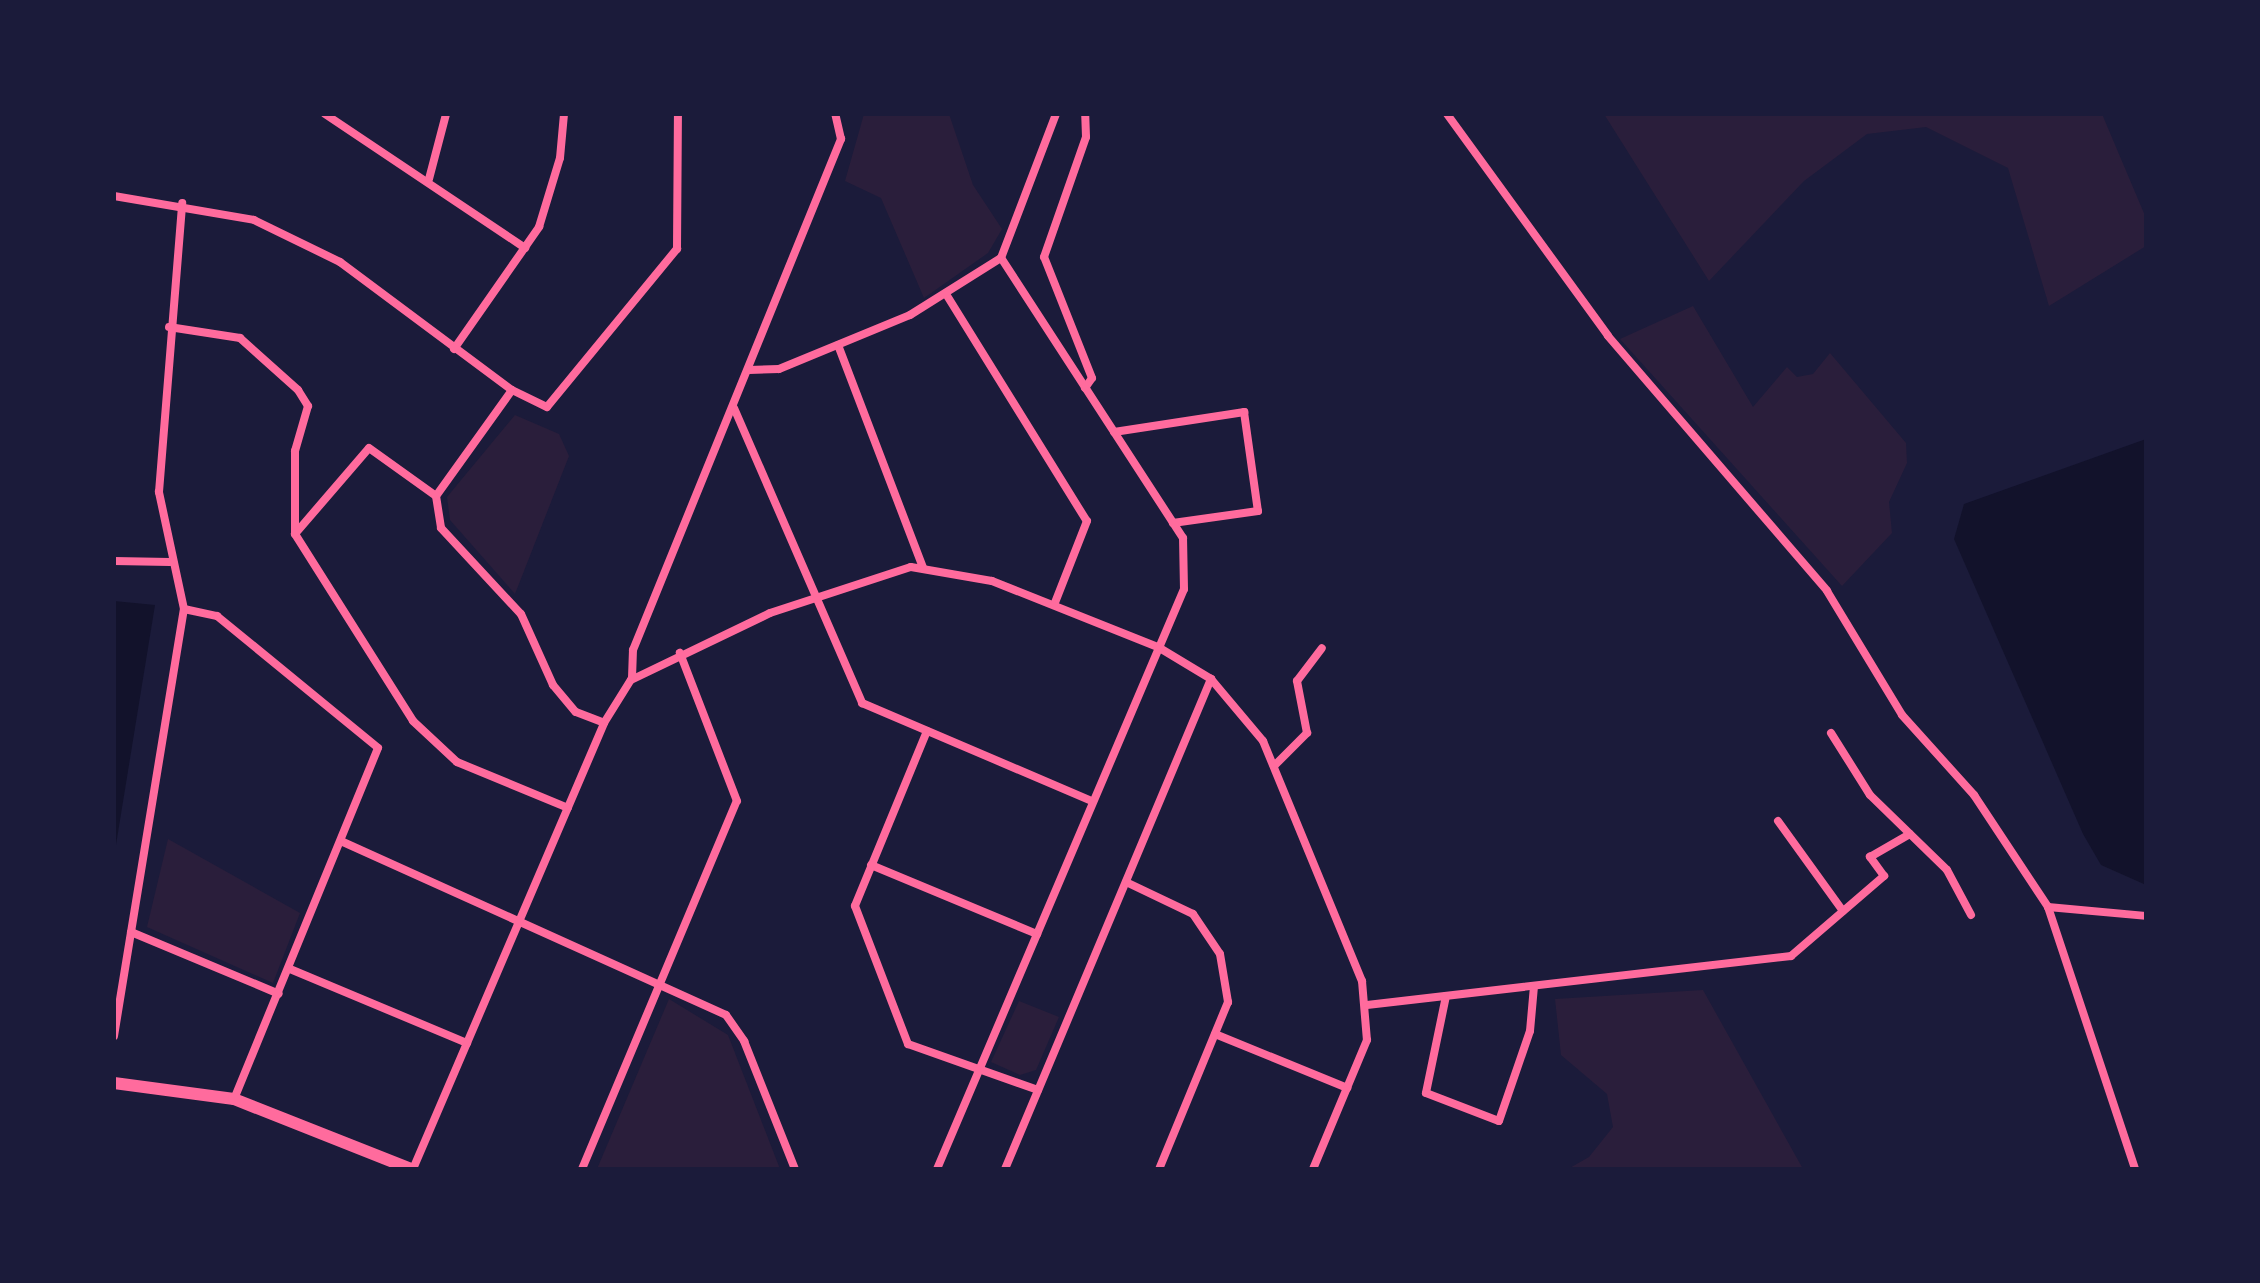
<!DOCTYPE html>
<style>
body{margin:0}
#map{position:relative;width:2260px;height:1283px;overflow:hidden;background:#1b1b3a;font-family:"Fira Sans",sans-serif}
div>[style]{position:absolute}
.green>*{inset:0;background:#2a1e3b}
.water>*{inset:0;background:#12122b}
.minor>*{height:8px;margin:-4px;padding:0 4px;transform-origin:4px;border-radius:4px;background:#ff6b9d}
.tertiary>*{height:12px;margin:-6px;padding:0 6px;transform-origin:6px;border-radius:6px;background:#ff6b9d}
span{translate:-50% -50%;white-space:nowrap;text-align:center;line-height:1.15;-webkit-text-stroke:6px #1b1b3a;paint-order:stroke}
.frame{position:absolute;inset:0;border:116px solid #1b1b3a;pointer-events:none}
</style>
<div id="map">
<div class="green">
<i style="clip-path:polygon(864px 114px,949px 114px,973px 185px,1002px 229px,988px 253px,924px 298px,881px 198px,845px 181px)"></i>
<i style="clip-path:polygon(1604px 114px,2102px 114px,2146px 218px,2146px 246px,2049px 306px,2008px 168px,1926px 127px,1867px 134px,1804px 181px,1709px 281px)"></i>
<i style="clip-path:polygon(1693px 306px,1753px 407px,1787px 367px,1797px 377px,1813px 374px,1830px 353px,1906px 443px,1907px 463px,1889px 502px,1892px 533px,1842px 586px,1620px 339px)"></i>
<i style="clip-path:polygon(515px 415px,559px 434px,569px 456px,515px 594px,450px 520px,447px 497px)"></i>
<i style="clip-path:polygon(168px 839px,300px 913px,273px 983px,147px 927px)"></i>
<i style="clip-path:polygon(1703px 990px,1803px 1169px,1568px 1169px,1589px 1157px,1613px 1127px,1607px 1094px,1561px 1055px,1555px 999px)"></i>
<i style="clip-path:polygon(669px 999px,728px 1035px,780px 1169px,597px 1169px)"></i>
<i style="clip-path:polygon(1019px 1001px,1059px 1017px,1036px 1070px,1020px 1075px,991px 1062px)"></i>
</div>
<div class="water">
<i style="clip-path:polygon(2146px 439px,2146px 885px,2101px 865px,2083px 834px,1954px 539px,1964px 504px)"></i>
<i style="clip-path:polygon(114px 601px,155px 605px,114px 857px)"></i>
</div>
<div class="minor">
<i style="left:325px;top:114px;width:241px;rotate:33.8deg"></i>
<i style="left:1447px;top:114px;width:274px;rotate:54deg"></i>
<i style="left:1608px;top:336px;width:336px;rotate:49.3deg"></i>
<i style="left:1827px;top:591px;width:145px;rotate:58.8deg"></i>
<i style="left:1902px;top:715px;width:108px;rotate:48deg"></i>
<i style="left:1974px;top:795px;width:134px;rotate:56.5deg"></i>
<i style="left:2048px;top:907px;width:276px;rotate:71.6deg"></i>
<i style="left:429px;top:179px;width:67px;rotate:-75.3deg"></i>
<i style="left:114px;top:196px;width:142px;rotate:9.7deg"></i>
<i style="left:254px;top:220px;width:96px;rotate:26deg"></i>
<i style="left:340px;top:262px;width:214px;rotate:36.7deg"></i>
<i style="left:512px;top:390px;width:39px;rotate:26deg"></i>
<i style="left:547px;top:407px;width:205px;rotate:-50.6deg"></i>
<i style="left:677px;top:249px;width:135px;rotate:-89.6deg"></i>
<i style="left:946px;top:294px;width:267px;rotate:58.2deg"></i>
<i style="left:1087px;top:521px;width:90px;rotate:111.4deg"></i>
<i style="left:169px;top:327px;width:72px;rotate:8.8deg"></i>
<i style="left:240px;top:338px;width:78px;rotate:41.9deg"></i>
<i style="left:298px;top:390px;width:19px;rotate:58deg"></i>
<i style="left:308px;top:406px;width:47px;rotate:106.1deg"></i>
<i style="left:295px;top:451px;width:83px;rotate:90deg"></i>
<i style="left:295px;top:534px;width:221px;rotate:57.7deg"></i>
<i style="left:413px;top:721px;width:60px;rotate:43deg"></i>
<i style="left:457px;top:762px;width:120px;rotate:22.5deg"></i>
<i style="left:838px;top:345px;width:239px;rotate:69.1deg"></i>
<i style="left:454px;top:349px;width:149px;rotate:-55.1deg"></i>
<i style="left:539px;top:227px;width:72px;rotate:-73.1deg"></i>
<i style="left:560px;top:158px;width:44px;rotate:-84.8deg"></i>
<i style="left:749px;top:370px;width:30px;rotate:-2deg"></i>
<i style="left:779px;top:369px;width:142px;rotate:-22.4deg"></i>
<i style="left:910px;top:315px;width:107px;rotate:-32.1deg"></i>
<i style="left:1085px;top:388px;width:12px;rotate:-55deg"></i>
<i style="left:1092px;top:378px;width:130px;rotate:-111.6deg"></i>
<i style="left:1044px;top:257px;width:127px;rotate:-70.7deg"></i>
<i style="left:1086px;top:137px;width:23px;rotate:-92deg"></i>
<i style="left:512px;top:390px;width:130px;rotate:125.6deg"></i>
<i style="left:436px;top:496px;width:32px;rotate:81deg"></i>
<i style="left:441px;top:528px;width:117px;rotate:47.1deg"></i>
<i style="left:521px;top:614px;width:78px;rotate:65.7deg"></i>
<i style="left:553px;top:685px;width:35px;rotate:50deg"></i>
<i style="left:576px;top:712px;width:30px;rotate:21deg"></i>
<i style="left:734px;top:408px;width:322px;rotate:66.5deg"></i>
<i style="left:862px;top:703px;width:250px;rotate:23.1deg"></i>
<i style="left:1114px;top:432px;width:132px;rotate:-8.7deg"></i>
<i style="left:1244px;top:412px;width:100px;rotate:82deg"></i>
<i style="left:1258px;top:511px;width:86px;rotate:172deg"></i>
<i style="left:295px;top:534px;width:113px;rotate:-49.3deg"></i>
<i style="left:369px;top:448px;width:82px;rotate:35.6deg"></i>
<i style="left:114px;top:561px;width:56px;rotate:1deg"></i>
<i style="left:184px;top:609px;width:34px;rotate:12deg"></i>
<i style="left:217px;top:616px;width:208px;rotate:39.3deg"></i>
<i style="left:378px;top:748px;width:379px;rotate:112.3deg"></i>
<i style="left:631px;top:680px;width:154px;rotate:-25.7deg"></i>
<i style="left:770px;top:613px;width:148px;rotate:-18.1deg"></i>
<i style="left:911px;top:567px;width:82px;rotate:9.8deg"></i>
<i style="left:992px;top:581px;width:179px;rotate:21.7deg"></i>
<i style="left:1158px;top:647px;width:62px;rotate:31.1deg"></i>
<i style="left:1211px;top:679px;width:81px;rotate:50deg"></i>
<i style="left:1263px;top:741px;width:260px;rotate:67.6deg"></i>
<i style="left:1362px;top:981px;width:59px;rotate:85.2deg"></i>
<i style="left:1367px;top:1040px;width:140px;rotate:112.7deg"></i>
<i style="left:927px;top:731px;width:189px;rotate:112.4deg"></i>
<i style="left:855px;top:906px;width:148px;rotate:69deg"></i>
<i style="left:908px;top:1044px;width:138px;rotate:19.5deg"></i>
<i style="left:1831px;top:733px;width:73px;rotate:57.8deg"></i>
<i style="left:1870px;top:795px;width:107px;rotate:44.2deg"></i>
<i style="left:1947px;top:870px;width:51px;rotate:61.9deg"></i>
<i style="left:1274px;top:766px;width:47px;rotate:-45deg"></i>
<i style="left:1307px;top:733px;width:53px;rotate:-100.9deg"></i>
<i style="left:1297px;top:681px;width:41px;rotate:-52.9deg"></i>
<i style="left:1778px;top:821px;width:111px;rotate:54.2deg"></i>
<i style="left:343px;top:842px;width:420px;rotate:24.3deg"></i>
<i style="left:726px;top:1015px;width:32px;rotate:55deg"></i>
<i style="left:744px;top:1041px;width:138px;rotate:68.3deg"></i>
<i style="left:871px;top:865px;width:180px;rotate:22.6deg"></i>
<i style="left:1126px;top:882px;width:74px;rotate:25.5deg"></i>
<i style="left:1193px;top:914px;width:48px;rotate:56deg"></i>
<i style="left:1220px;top:954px;width:49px;rotate:80.5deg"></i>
<i style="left:1228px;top:1002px;width:181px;rotate:112.4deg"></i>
<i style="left:2048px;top:907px;width:98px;rotate:5.2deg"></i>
<i style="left:131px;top:932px;width:160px;rotate:22.7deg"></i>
<i style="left:290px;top:969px;width:192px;rotate:22.7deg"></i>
<i style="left:1446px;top:996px;width:99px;rotate:101.7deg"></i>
<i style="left:1426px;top:1093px;width:78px;rotate:21deg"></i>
<i style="left:1499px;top:1121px;width:95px;rotate:-71deg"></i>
<i style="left:1530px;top:1031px;width:45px;rotate:-84.9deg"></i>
<i style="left:1367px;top:1005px;width:427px;rotate:-6.6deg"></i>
<i style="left:1791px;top:956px;width:123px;rotate:-40.7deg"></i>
<i style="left:1884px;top:876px;width:24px;rotate:-126deg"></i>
<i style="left:1870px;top:857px;width:46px;rotate:-29.9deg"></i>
<i style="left:1215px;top:1034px;width:143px;rotate:22.2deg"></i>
<i style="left:114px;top:1036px;width:433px;rotate:-80.7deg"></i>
<i style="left:184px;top:609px;width:120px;rotate:-102.1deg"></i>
<i style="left:159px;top:492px;width:290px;rotate:-85.4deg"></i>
<i style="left:413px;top:1169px;width:485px;rotate:-66.8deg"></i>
<i style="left:604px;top:723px;width:53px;rotate:-58.1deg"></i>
<i style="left:632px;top:678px;width:28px;rotate:-88deg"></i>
<i style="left:633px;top:650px;width:552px;rotate:-67.85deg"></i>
<i style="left:841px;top:139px;width:26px;rotate:-103deg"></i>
<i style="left:582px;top:1169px;width:399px;rotate:-67.2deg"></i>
<i style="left:737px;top:801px;width:159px;rotate:-111.1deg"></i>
<i style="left:937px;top:1169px;width:630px;rotate:-66.93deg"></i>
<i style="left:1184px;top:589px;width:51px;rotate:-91.1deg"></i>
<i style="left:1183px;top:538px;width:334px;rotate:-123deg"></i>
<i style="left:1001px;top:258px;width:154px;rotate:-69.1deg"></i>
<i style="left:1005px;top:1169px;width:532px;rotate:-67.2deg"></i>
</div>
<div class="tertiary">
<i style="left:114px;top:1083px;width:121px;rotate:7.6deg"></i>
<i style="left:234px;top:1099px;width:190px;rotate:21.6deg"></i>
</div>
<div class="frame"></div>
</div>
